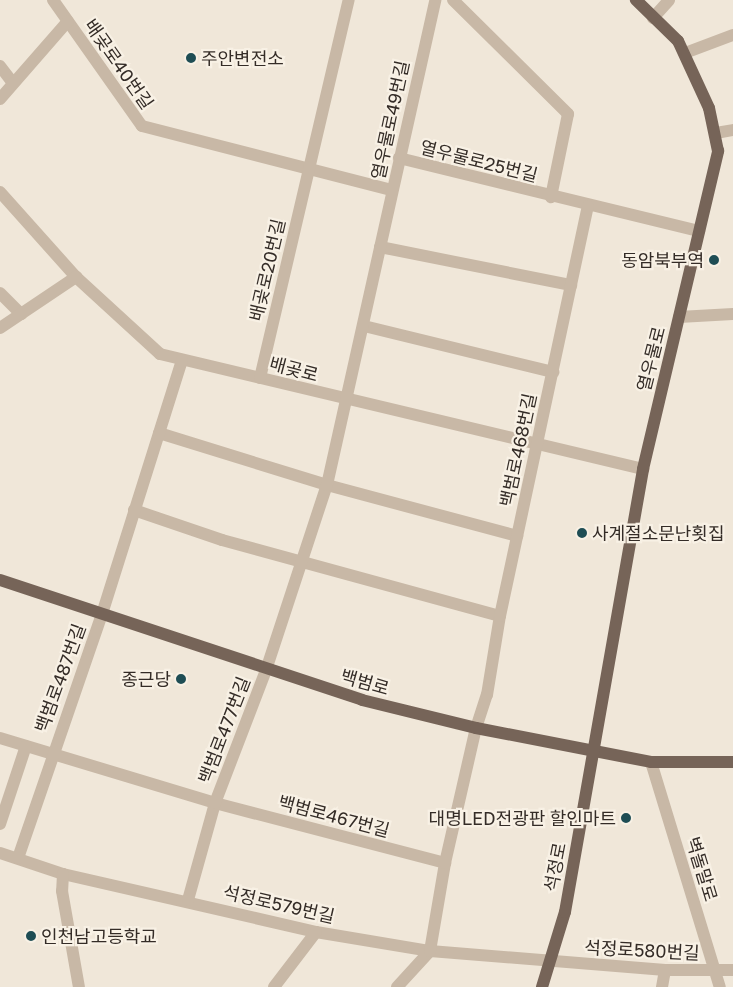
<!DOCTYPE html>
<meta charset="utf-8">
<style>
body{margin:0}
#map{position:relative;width:733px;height:987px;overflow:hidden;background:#f0e7d9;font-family:"Golos Text","Noto Sans KR",sans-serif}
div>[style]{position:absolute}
.minor>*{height:12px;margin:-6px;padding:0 6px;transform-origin:6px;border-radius:6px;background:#c8b8a6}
.major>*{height:12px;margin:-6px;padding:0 6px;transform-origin:6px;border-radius:6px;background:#766458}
.dots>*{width:14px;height:14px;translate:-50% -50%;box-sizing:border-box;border:2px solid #f8f1e5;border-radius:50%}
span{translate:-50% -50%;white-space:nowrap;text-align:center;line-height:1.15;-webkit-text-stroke:4.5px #f8f1e5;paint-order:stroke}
.poi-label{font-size:18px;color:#342c27}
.left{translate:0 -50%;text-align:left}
.right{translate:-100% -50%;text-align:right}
.street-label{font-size:18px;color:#342c27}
</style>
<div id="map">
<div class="minor">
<i style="left:53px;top:0;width:154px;rotate:54.8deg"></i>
<i style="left:142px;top:126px;width:258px;rotate:14.4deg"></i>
<i style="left:453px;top:0;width:162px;rotate:44.7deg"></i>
<i style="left:568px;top:114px;width:85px;rotate:101.6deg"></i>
<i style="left:653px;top:18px;width:24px;rotate:-48deg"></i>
<i style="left:685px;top:53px;width:51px;rotate:-20.6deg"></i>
<i style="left:0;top:66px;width:20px;rotate:53deg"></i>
<i style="left:0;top:99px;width:103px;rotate:-48.9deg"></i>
<i style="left:716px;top:133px;width:17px;rotate:-10deg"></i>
<i style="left:399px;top:158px;width:309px;rotate:13.7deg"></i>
<i style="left:0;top:192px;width:114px;rotate:48.2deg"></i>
<i style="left:76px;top:277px;width:114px;rotate:42.5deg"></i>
<i style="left:160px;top:354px;width:497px;rotate:13.4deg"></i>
<i style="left:380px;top:247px;width:195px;rotate:11.3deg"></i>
<i style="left:0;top:293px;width:30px;rotate:45deg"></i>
<i style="left:679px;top:317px;width:54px;rotate:-3.2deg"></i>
<i style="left:364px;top:326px;width:195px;rotate:13.7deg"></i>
<i style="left:0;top:328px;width:92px;rotate:-33.9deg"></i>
<i style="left:260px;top:378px;width:388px;rotate:-76.8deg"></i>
<i style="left:159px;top:433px;width:176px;rotate:17.2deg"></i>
<i style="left:327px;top:485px;width:197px;rotate:15deg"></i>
<i style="left:134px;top:510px;width:93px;rotate:18.8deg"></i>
<i style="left:222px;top:540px;width:288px;rotate:15.3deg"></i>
<i style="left:0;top:738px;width:225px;rotate:16.8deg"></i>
<i style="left:215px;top:803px;width:238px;rotate:14.6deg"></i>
<i style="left:651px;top:762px;width:235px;rotate:73deg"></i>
<i style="left:0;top:824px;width:82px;rotate:-71.6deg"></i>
<i style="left:0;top:853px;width:66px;rotate:18.4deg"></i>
<i style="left:63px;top:874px;width:260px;rotate:12.9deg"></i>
<i style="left:316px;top:932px;width:116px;rotate:9.5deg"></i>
<i style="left:430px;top:951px;width:236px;rotate:4.6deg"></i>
<i style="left:665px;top:970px;width:68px"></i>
<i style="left:18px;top:858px;width:258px;rotate:-71deg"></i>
<i style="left:102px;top:614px;width:266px;rotate:-72.5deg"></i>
<i style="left:63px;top:874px;width:17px;rotate:93deg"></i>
<i style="left:62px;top:891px;width:97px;rotate:80deg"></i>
<i style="left:188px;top:900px;width:101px;rotate:-74.4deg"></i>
<i style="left:215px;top:803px;width:142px;rotate:-69deg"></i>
<i style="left:266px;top:670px;width:195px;rotate:-71.8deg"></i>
<i style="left:327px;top:485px;width:497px;rotate:-77.4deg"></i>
<i style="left:274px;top:987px;width:69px;rotate:-52.6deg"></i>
<i style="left:397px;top:987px;width:49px;rotate:-47.5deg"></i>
<i style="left:430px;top:951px;width:89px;rotate:-80.3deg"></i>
<i style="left:445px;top:863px;width:139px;rotate:-77.1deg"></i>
<i style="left:476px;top:728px;width:35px;rotate:-72deg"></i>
<i style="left:487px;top:695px;width:80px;rotate:-80.7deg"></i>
<i style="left:500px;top:616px;width:419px;rotate:-77.9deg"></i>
<i style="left:662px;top:987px;width:17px;rotate:-80deg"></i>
</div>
<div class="major">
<i style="left:0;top:580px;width:381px;rotate:18.3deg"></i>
<i style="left:362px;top:700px;width:117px;rotate:13.8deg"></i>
<i style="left:476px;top:728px;width:178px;rotate:11deg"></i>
<i style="left:651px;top:762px;width:82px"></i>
<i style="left:542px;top:987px;width:78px;rotate:-73deg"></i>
<i style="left:565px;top:912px;width:450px;rotate:-80deg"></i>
<i style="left:643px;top:469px;width:327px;rotate:-76.7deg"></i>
<i style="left:718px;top:151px;width:44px;rotate:-101.8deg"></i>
<i style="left:709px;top:108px;width:74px;rotate:-114.8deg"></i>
<i style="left:678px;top:41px;width:59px;rotate:-135.7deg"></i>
</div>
<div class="dots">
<i style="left:191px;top:58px;background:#1e4d54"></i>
<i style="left:714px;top:260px;background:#1e4d54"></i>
<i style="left:582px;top:533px;background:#1e4d54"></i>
<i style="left:181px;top:679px;background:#1e4d54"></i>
<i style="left:626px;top:818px;background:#1e4d54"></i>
<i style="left:31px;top:936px;background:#1e4d54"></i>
</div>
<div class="poi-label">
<span class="left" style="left:201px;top:58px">주안변전소</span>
<span class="right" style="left:704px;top:260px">동암북부역</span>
<span class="left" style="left:592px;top:533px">사계절소문난횟집</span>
<span class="right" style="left:171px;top:679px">종근당</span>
<span class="right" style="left:616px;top:818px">대명LED전광판 할인마트</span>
<span class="left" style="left:41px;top:936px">인천남고등학교</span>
</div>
<div class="street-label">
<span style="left:119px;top:64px;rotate:55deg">배곶로40번길</span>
<span style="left:390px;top:120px;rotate:-78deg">열우물로49번길</span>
<span style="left:479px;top:161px;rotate:14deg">열우물로25번길</span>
<span style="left:267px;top:270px;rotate:-77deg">배곶로20번길</span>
<span style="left:651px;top:359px;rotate:-76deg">열우물로</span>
<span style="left:294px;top:369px;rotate:15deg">배곶로</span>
<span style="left:518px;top:450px;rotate:-78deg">백범로468번길</span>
<span style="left:60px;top:678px;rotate:-70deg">백범로487번길</span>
<span style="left:365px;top:682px;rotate:16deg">백범로</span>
<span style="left:224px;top:730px;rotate:-69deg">백범로477번길</span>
<span style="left:334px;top:816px;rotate:15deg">백범로467번길</span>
<span style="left:555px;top:867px;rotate:-79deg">석정로</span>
<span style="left:702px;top:869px;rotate:73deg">벽돌말로</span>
<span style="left:279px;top:904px;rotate:13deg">석정로579번길</span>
<span style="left:642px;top:950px;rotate:3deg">석정로580번길</span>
</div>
</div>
